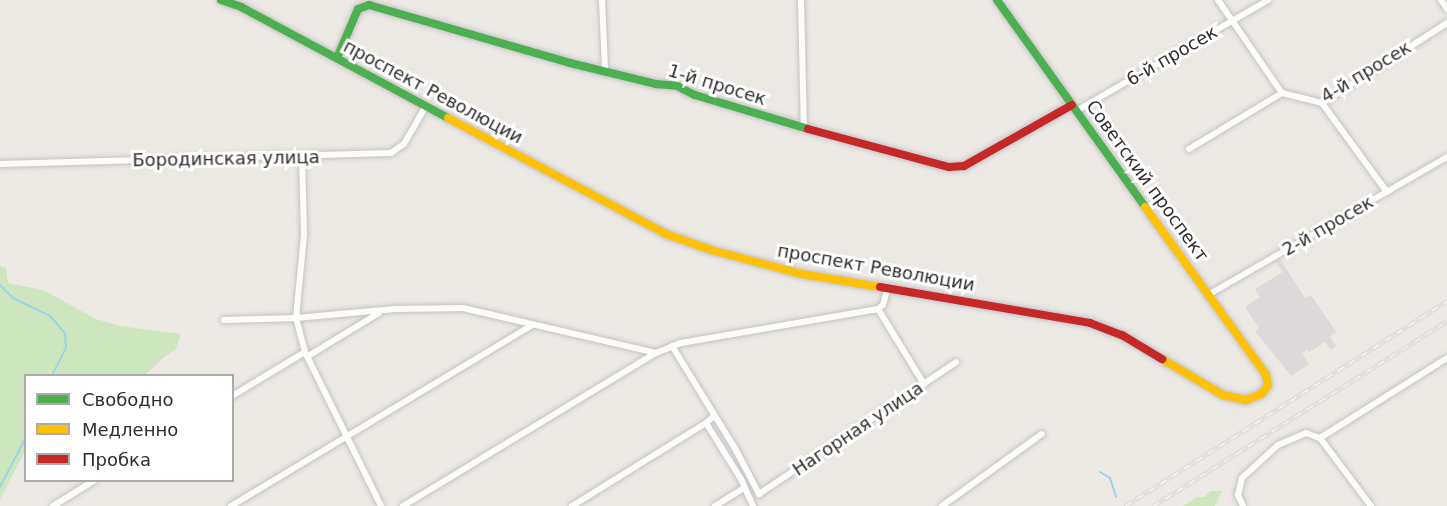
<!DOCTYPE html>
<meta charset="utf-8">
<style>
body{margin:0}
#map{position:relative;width:1447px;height:506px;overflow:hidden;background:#ece8e4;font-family:"DejaVu Sans",sans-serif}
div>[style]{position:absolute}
.industrial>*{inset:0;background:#dcd9db}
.green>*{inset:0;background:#cee6be}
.stream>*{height:2px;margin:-1px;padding:0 1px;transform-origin:1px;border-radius:1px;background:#99d6ec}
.roads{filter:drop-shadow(0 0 2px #c5c4c5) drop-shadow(0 0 2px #c5c4c5)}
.street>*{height:6px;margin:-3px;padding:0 3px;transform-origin:3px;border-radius:3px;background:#fcfcfb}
.fast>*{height:8px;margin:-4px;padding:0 4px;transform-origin:4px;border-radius:4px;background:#4caf50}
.slow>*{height:8px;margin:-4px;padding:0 4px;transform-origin:4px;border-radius:4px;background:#ffc107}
.jam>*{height:8px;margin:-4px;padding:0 4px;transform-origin:4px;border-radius:4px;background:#c62828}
.rail>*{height:4.5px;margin-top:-2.25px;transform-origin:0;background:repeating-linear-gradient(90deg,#fff 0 7px,#dfdfe1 0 14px);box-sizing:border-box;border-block:2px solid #dfdfe1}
span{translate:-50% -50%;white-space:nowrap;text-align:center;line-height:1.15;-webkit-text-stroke:6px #fff;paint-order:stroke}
.street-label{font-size:18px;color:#2e2e2e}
.legend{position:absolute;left:24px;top:374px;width:210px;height:108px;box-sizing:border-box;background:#fff;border:2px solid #ababab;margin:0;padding:8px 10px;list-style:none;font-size:18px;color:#2e2e2e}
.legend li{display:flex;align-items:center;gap:12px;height:30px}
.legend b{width:30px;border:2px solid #ababab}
</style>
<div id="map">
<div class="industrial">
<i style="clip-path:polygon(1280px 259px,1305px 298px,1311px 295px,1336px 332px,1330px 336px,1336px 346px,1331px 350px,1325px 342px,1309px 352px,1307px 350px,1302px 353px,1309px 364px,1291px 376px,1255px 331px,1259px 328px,1245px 307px,1260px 297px,1255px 289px,1283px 272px,1276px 262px)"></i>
</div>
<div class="green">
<i style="clip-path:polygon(0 266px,6px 268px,8px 283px,43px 290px,96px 319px,120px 326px,181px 334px,176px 349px,163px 358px,145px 375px,26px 376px,25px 451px,0 500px)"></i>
<i style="clip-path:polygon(1210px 491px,1222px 491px,1215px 506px,1183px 506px,1197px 497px,1205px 497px)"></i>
</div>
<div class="stream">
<i style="left:0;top:285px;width:18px;rotate:45deg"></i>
<i style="left:13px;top:298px;width:41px;rotate:25.9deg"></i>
<i style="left:50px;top:316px;width:23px;rotate:49deg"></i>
<i style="left:65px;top:333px;width:15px;rotate:86deg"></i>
<i style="left:66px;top:348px;width:31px;rotate:117deg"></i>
<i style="left:1100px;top:472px;width:12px;rotate:31deg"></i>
<i style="left:1110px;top:478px;width:20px;rotate:72deg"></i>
<i style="left:0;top:487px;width:56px;rotate:-62.5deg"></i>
</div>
<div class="roads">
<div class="street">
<i style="left:602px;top:0;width:69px;rotate:87.5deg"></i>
<i style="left:801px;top:0;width:128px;rotate:88.7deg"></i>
<i style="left:1218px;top:0;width:113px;rotate:55.5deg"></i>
<i style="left:1441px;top:0;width:11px;rotate:56deg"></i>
<i style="left:1322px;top:103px;width:110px;rotate:53.9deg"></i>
<i style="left:1076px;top:111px;width:222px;rotate:-30deg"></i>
<i style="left:1189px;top:149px;width:109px;rotate:-31.1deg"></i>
<i style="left:1282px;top:93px;width:41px;rotate:14deg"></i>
<i style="left:1322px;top:103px;width:148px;rotate:-32.6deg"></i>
<i style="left:302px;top:157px;width:78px;rotate:88.5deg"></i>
<i style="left:304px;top:235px;width:83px;rotate:95.5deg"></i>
<i style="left:296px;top:318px;width:35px;rotate:75deg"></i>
<i style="left:305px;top:352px;width:172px;rotate:63.7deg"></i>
<i style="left:0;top:164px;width:391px;rotate:-1.6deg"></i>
<i style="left:391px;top:153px;width:16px;rotate:-35deg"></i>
<i style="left:404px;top:144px;width:44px;rotate:-59.9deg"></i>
<i style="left:1208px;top:295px;width:276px;rotate:-30deg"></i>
<i style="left:878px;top:309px;width:88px;rotate:58.5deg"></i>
<i style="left:224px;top:320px;width:72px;rotate:-1.6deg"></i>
<i style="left:296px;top:318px;width:99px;rotate:-5.2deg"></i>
<i style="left:395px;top:309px;width:68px;rotate:-0.8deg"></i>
<i style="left:463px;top:308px;width:198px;rotate:13.1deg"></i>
<i style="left:672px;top:346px;width:122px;rotate:58.4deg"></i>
<i style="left:736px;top:450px;width:50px;rotate:62.4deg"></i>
<i style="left:759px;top:494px;width:237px;rotate:-33.8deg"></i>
<i style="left:308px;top:356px;width:83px;rotate:-31.2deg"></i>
<i style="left:232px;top:396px;width:85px;rotate:-31.1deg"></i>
<i style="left:714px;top:416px;width:11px;rotate:139deg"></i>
<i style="left:706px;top:423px;width:66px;rotate:58deg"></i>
<i style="left:741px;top:479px;width:30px;rotate:66deg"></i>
<i style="left:1320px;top:438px;width:150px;rotate:-32.2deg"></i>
<i style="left:53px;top:506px;width:49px;rotate:-31.8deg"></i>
<i style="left:231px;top:506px;width:351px;rotate:-31deg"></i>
<i style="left:403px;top:506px;width:296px;rotate:-31.2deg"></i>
<i style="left:656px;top:353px;width:27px;rotate:-22deg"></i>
<i style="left:681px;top:343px;width:200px;rotate:-9.8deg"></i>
<i style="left:878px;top:309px;width:6px;rotate:-39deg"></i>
<i style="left:883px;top:305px;width:16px;rotate:-75deg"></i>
<i style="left:572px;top:506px;width:158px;rotate:-31.8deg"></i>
<i style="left:715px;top:506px;width:34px;rotate:-32deg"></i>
<i style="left:942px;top:506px;width:123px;rotate:-35.8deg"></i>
<i style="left:1243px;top:506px;width:12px;rotate:-114deg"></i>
<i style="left:1238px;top:495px;width:17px;rotate:-77deg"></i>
<i style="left:1242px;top:478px;width:49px;rotate:-42.5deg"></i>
<i style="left:1278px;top:445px;width:30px;rotate:-23deg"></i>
<i style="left:1306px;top:433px;width:15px;rotate:20deg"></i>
<i style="left:1320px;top:438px;width:85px;rotate:53.1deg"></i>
</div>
<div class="fast">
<i style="left:221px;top:0;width:21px;rotate:19deg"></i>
<i style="left:241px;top:7px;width:235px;rotate:28.2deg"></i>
<i style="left:997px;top:0;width:254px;rotate:54.4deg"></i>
<i style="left:337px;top:58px;width:53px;rotate:-66.8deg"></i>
<i style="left:358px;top:9px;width:12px;rotate:-20deg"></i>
<i style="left:369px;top:5px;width:209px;rotate:16.1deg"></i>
<i style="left:570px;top:63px;width:89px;rotate:13.7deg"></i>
<i style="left:656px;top:84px;width:21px;rotate:5deg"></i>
<i style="left:677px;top:86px;width:20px;rotate:27deg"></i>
<i style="left:695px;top:95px;width:118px;rotate:16.7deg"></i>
</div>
<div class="slow">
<i style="left:448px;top:118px;width:247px;rotate:28deg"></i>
<i style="left:666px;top:234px;width:48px;rotate:19.6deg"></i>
<i style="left:711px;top:250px;width:94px;rotate:14.8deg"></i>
<i style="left:802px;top:274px;width:79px;rotate:9.5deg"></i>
<i style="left:1145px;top:207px;width:207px;rotate:54.2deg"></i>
<i style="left:1266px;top:375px;width:11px;rotate:80deg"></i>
<i style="left:1268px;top:386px;width:11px;rotate:131deg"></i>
<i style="left:1261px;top:394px;width:16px;rotate:158deg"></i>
<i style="left:1246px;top:400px;width:24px;rotate:-168deg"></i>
<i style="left:1223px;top:395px;width:71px;rotate:-149.5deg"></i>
</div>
<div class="jam">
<i style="left:808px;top:129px;width:146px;rotate:15.1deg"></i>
<i style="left:949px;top:167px;width:15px;rotate:-4deg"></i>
<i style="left:964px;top:166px;width:124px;rotate:-29.5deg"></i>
<i style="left:880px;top:287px;width:213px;rotate:9.7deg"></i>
<i style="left:1090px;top:323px;width:34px;rotate:21deg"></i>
<i style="left:1122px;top:335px;width:47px;rotate:31deg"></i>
</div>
</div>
<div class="rail">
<i style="left:1125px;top:506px;width:382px;rotate:-32.5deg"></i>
<i style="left:1153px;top:506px;width:347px;rotate:-32.2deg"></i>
</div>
<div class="street-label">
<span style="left:1172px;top:56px;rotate:-30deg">6-й просек</span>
<span style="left:1366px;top:72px;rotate:-31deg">4-й просек</span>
<span style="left:717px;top:85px;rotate:17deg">1-й просек</span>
<span style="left:433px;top:92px;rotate:28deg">проспект Революции</span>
<span style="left:226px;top:159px;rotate:-1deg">Бородинская улица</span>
<span style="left:1147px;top:181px;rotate:54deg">Советский проспект</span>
<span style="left:1328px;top:226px;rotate:-30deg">2-й просек</span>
<span style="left:876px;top:268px;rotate:10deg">проспект Революции</span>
<span style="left:858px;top:429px;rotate:-34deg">Нагорная улица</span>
</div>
<ul class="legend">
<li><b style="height:8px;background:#4caf50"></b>Свободно</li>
<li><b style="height:8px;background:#ffc107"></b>Медленно</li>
<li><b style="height:8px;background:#c62828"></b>Пробка</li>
</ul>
</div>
